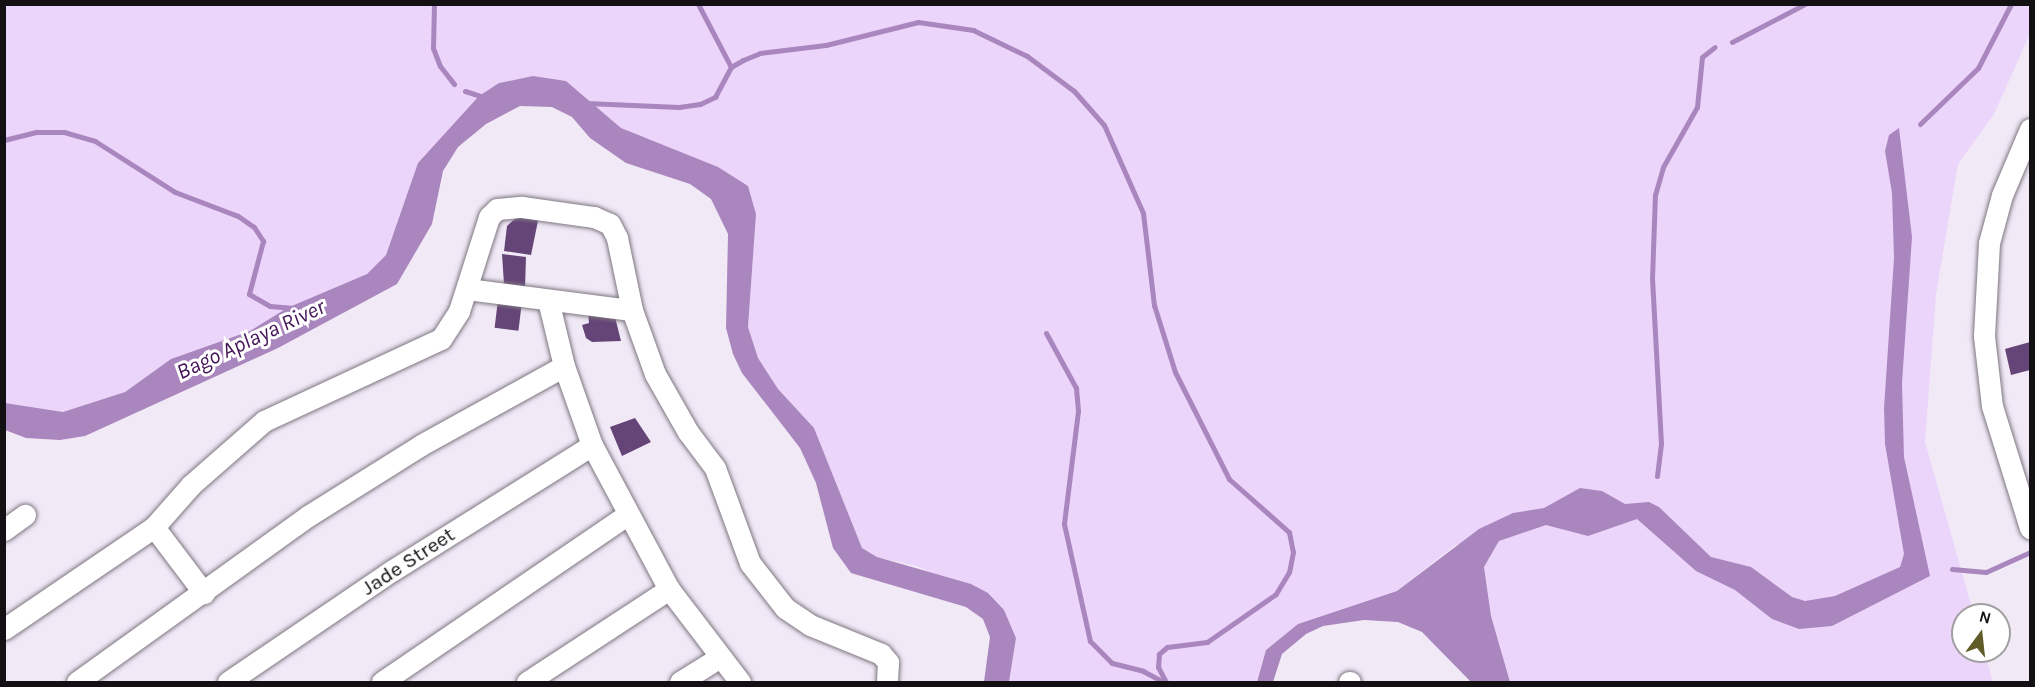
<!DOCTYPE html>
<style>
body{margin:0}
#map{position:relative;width:2035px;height:687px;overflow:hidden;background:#f1e9f6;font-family:Karla,sans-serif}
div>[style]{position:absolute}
.green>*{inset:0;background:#ecd5fa}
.water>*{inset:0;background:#aa86be}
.stream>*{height:5px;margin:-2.5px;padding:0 2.5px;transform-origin:2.5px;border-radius:2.5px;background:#aa86be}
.building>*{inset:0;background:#654477;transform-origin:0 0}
.roads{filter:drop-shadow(0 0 2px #7e7782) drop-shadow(0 0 2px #7e7782)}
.minor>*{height:21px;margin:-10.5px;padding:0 10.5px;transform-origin:10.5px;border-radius:10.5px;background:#fff}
span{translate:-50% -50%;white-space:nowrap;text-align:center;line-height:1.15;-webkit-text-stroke:6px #fff;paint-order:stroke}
.street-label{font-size:21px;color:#131014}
.water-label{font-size:22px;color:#421357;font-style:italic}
.frame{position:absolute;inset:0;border:6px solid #131014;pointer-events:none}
.north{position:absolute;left:1951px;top:603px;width:60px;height:60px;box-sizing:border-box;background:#fff;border:2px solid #a19fa1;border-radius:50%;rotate:15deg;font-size:16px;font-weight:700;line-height:24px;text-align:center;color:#131014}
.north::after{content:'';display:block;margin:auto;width:21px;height:27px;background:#615b27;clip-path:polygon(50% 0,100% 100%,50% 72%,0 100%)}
</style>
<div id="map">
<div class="green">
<i style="clip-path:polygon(5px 5px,2030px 5px,2030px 34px,1994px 114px,1958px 164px,1936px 294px,1925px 442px,1974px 615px,1963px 615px,1963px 651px,1984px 651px,1993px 682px,1510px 682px,1491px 616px,1484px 567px,1499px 541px,1514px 534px,1455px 545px,1397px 591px,1298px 624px,1266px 650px,1257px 682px,1009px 682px,1016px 638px,1004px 610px,917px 566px,877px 557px,862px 548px,814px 428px,778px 389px,758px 358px,748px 327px,756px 214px,748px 186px,621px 128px,566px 81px,533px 76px,499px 83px,418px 163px,386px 255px,367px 274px,287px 308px,250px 331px,171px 359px,125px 392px,63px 412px,5px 403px)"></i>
</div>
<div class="water">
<i style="clip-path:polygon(533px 76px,566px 81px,621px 128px,718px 167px,748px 186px,756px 214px,748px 327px,758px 358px,778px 389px,814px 428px,862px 548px,877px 557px,971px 584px,988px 593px,1004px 610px,1016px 638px,1009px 682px,984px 682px,990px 637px,983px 619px,966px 607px,851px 573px,833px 548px,816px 483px,800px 448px,742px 373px,733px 354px,726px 328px,728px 234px,711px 199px,690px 184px,626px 163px,590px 138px,572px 117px,552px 107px,520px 106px,486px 124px,458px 147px,443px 171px,432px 224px,397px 284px,278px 348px,85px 436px,60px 440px,26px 438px,5px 430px,5px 403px,63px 412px,125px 392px,171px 359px,250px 331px,287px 308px,367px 274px,386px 255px,418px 163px,479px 96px,499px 83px)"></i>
<i style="clip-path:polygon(1899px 128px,1912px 237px,1902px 383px,1904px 457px,1930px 576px,1832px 626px,1799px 629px,1772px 619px,1735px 590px,1696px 571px,1637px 519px,1588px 536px,1546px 525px,1499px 541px,1484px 567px,1491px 616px,1510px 682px,1471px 682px,1422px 632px,1398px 622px,1364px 620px,1323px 626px,1306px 634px,1282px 654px,1273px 682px,1257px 682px,1266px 650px,1298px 624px,1397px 591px,1479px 529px,1513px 513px,1544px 508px,1580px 488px,1602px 491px,1625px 504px,1649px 502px,1659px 507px,1711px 557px,1751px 567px,1792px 597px,1805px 601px,1835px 596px,1900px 567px,1904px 554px,1885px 444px,1884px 408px,1894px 258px,1892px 193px,1885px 151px,1889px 135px)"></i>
</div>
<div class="stream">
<i style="left:434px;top:4px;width:44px;rotate:91.3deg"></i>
<i style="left:433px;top:48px;width:19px;rotate:69deg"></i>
<i style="left:440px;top:66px;width:23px;rotate:52deg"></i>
<i style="left:698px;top:4px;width:71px;rotate:62.4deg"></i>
<i style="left:1732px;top:42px;width:82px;rotate:-27.5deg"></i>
<i style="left:465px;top:91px;width:19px;rotate:18deg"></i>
<i style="left:586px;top:103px;width:93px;rotate:2.5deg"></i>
<i style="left:679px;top:107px;width:21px;rotate:-8deg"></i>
<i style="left:700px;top:104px;width:17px;rotate:-25deg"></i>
<i style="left:715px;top:97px;width:34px;rotate:-62deg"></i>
<i style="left:731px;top:67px;width:14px;rotate:-30deg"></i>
<i style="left:743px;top:60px;width:18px;rotate:-22deg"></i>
<i style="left:760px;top:53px;width:66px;rotate:-6.9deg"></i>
<i style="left:826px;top:45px;width:95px;rotate:-14deg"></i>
<i style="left:918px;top:22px;width:56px;rotate:8.3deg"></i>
<i style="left:973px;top:30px;width:60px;rotate:25.7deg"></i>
<i style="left:1027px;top:56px;width:59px;rotate:36.7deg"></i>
<i style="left:1074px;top:91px;width:45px;rotate:48.6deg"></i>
<i style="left:1104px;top:125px;width:96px;rotate:66.1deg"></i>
<i style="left:1143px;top:213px;width:93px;rotate:83.2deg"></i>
<i style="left:1154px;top:305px;width:70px;rotate:72.6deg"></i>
<i style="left:1175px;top:372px;width:120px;rotate:63.2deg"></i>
<i style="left:1229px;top:479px;width:80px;rotate:41.5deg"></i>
<i style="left:1289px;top:532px;width:20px;rotate:79deg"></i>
<i style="left:1293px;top:552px;width:20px;rotate:101deg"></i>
<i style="left:1289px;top:572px;width:26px;rotate:121deg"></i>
<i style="left:1276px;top:594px;width:84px;rotate:145.2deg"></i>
<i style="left:1207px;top:642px;width:40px;rotate:172.9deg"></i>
<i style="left:1167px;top:647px;width:11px;rotate:139deg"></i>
<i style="left:1159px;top:654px;width:13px;rotate:94deg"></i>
<i style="left:1158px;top:667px;width:17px;rotate:62deg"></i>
<i style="left:1920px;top:124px;width:81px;rotate:-44deg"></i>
<i style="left:1978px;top:68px;width:72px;rotate:-62.7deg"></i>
<i style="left:4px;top:140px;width:34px;rotate:-14deg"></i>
<i style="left:37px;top:132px;width:27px"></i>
<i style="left:64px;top:132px;width:32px;rotate:16deg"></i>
<i style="left:95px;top:141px;width:95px;rotate:32.5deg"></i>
<i style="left:175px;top:192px;width:67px;rotate:20.9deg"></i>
<i style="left:238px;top:216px;width:19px;rotate:35deg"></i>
<i style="left:254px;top:227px;width:17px;rotate:57deg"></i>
<i style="left:263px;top:241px;width:55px;rotate:104.8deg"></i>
<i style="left:249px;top:294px;width:24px;rotate:30deg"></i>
<i style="left:270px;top:306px;width:24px;rotate:5deg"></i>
<i style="left:1046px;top:333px;width:63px;rotate:61.4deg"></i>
<i style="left:1076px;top:388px;width:23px;rotate:85deg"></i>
<i style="left:1078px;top:411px;width:114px;rotate:97.1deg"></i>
<i style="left:1064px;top:524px;width:120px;rotate:77.5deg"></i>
<i style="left:1090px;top:641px;width:31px;rotate:45deg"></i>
<i style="left:1112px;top:663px;width:32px;rotate:14deg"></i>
<i style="left:1143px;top:671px;width:24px;rotate:28deg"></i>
<i style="left:1657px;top:476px;width:32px;rotate:-83deg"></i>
<i style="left:1661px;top:444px;width:165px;rotate:-93.1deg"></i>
<i style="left:1652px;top:279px;width:84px;rotate:-88deg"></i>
<i style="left:1655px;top:195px;width:29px;rotate:-74deg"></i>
<i style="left:1663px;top:167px;width:69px;rotate:-60.5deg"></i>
<i style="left:1697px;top:107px;width:50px;rotate:-84.3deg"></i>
<i style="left:1702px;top:57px;width:16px;rotate:-38deg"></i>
<i style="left:1952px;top:569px;width:34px;rotate:5deg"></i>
<i style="left:1986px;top:572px;width:48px;rotate:-24.4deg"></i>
</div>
<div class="building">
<i style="clip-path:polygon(519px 215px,539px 216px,531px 255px,504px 251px,507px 226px)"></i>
<i style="clip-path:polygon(502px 254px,526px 257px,525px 288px,504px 284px)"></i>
<i style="left:498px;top:300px;width:24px;height:28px;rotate:7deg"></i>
<i style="clip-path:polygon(588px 312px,614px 313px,621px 341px,592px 342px,586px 338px,582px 325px,589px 323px)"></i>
<i style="clip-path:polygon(2030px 342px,2030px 370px,2011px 375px,2005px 349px)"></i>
<i style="clip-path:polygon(635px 418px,651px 442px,622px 456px,610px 427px)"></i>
</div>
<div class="roads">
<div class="minor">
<i style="left:2030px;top:129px;width:72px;rotate:113deg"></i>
<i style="left:2002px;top:195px;width:50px;rotate:105.2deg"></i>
<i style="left:1989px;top:243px;width:93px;rotate:93.1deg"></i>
<i style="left:1984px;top:336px;width:70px;rotate:83.5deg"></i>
<i style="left:1992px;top:406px;width:128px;rotate:72.7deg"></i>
<i style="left:467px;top:289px;width:166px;rotate:7.3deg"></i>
<i style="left:548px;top:300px;width:68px;rotate:76.4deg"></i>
<i style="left:564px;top:366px;width:84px;rotate:70.5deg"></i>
<i style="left:592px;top:445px;width:163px;rotate:61.9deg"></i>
<i style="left:669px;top:589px;width:117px;rotate:52.6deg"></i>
<i style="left:154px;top:527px;width:83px;rotate:52.9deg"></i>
<i style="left:4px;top:530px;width:26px;rotate:-36deg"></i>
<i style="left:4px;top:629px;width:181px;rotate:-34.2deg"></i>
<i style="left:154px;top:527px;width:56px;rotate:-48.6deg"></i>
<i style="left:191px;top:485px;width:97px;rotate:-41.2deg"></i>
<i style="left:264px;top:421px;width:195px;rotate:-24.9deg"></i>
<i style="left:441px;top:339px;width:33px;rotate:-57deg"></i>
<i style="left:459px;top:311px;width:99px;rotate:-72.3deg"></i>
<i style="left:489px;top:217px;width:11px;rotate:-45deg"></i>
<i style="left:497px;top:209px;width:25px;rotate:-5deg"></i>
<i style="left:522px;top:207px;width:73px;rotate:7.9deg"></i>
<i style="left:594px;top:217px;width:17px;rotate:24deg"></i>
<i style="left:610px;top:224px;width:16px;rotate:63deg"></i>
<i style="left:617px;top:238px;width:74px;rotate:78.2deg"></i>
<i style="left:632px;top:310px;width:68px;rotate:70.2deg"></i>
<i style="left:655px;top:374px;width:67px;rotate:60.4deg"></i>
<i style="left:688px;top:432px;width:45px;rotate:53.1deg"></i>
<i style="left:715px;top:468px;width:101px;rotate:69.8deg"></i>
<i style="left:750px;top:563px;width:57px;rotate:52.1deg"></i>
<i style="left:785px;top:608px;width:30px;rotate:34deg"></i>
<i style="left:810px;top:625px;width:77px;rotate:22.2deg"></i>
<i style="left:881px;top:654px;width:11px;rotate:49deg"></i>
<i style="left:888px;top:662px;width:20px;rotate:93deg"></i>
<i style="left:77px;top:682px;width:284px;rotate:-35.7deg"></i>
<i style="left:308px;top:516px;width:133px;rotate:-32.1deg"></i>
<i style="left:421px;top:445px;width:163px;rotate:-28.9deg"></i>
<i style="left:228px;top:682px;width:199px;rotate:-34.2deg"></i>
<i style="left:393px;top:570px;width:235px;rotate:-32.1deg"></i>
<i style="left:382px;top:682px;width:298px;rotate:-34.3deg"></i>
<i style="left:527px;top:682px;width:170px;rotate:-33.2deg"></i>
<i style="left:680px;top:682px;width:47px;rotate:-32deg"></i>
<i style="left:1349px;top:682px;width:1px"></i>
</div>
</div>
<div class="street-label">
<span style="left:408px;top:561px;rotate:-33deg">Jade Street</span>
</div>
<div class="water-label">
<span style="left:251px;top:340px;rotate:-25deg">Bago Aplaya River</span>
</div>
<div class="frame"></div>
<div class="north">N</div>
</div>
